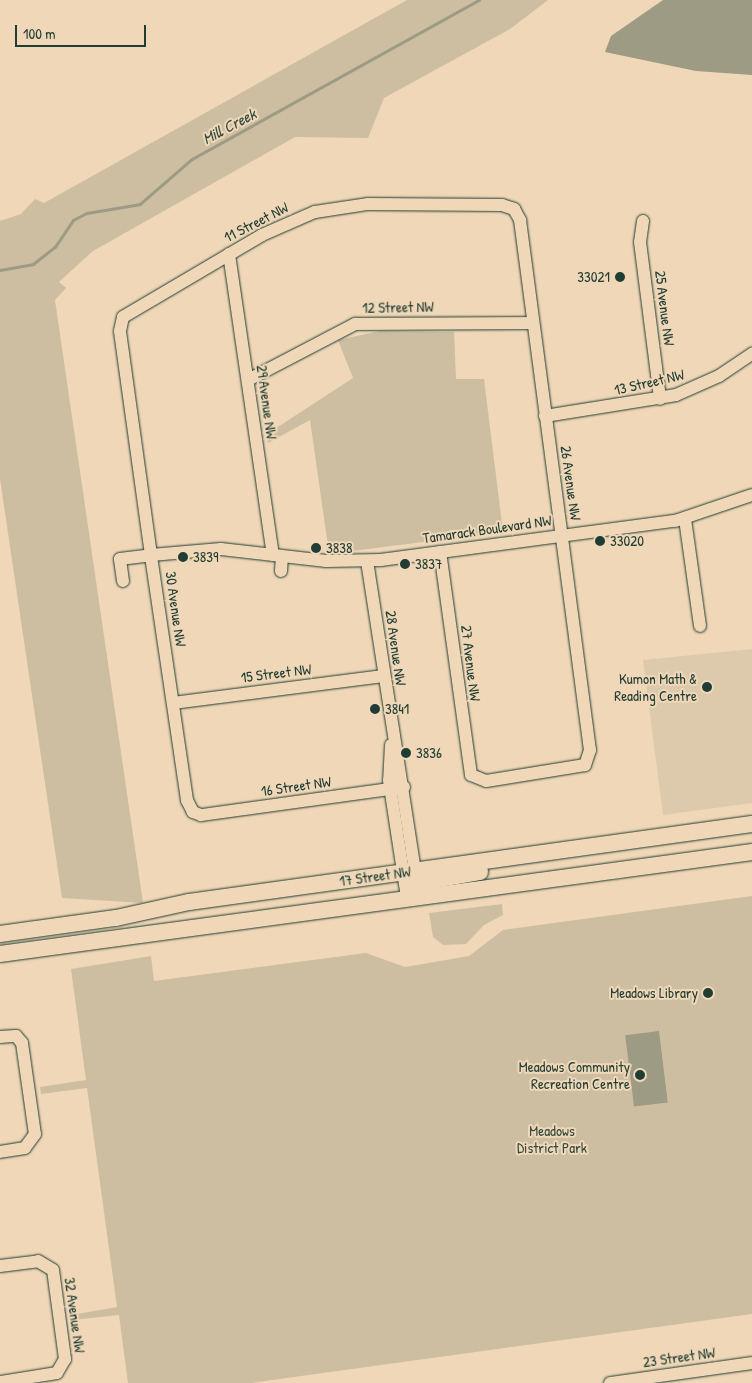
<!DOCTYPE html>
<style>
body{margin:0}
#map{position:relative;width:752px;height:1383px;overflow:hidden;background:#efd7b7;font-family:"Patrick Hand",sans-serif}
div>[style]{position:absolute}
.built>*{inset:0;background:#ddcaac}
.green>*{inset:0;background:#cdbea2}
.water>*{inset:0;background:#9d9b83;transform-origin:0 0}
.stream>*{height:2.5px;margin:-1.25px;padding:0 1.25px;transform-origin:1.25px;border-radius:1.25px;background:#9d9b83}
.roads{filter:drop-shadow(0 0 1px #1f3d34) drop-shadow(0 0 1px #1f3d34)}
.minor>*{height:12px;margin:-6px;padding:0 6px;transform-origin:6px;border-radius:6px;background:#efd7b7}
.major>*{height:16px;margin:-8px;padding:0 8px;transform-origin:8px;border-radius:8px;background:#efd7b7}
.dots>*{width:14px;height:14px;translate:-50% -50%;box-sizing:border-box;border:2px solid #efd7b7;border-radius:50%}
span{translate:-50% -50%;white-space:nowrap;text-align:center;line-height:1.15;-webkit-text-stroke:4px #efd7b7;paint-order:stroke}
.street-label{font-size:15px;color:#1f3d34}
.poi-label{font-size:15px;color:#1f3d34}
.right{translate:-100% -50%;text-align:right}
.left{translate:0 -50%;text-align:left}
.park-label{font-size:15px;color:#304a3f}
.water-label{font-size:16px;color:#324b40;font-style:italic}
.scale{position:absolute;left:15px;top:25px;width:131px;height:22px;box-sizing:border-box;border:2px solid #1f3d34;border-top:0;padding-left:6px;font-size:15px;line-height:18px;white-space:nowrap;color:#1f3d34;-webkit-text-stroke:4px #efd7b7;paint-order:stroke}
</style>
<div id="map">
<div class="built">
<i style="clip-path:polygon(752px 649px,752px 803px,663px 815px,643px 660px)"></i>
</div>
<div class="green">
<i style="clip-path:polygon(407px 0,548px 0,510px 29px,384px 98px,368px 138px,295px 137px,93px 251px,59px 282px,66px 288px,55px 300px,143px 903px,62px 898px,0 479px,0 221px,21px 214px,35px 199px,44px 203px)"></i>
<i style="clip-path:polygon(380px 331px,454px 332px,456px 379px,484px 379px,503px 532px,352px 551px,328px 546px,310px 420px,268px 443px,267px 434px,353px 378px,338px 340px)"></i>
<i style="clip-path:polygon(752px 896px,752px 1314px,251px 1383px,128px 1383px,119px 1315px,72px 1320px,71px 1315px,117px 1307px,87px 1088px,41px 1094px,40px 1087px,86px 1080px,71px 969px,151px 956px,154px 981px,366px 953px,405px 967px,469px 956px,503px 930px)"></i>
<i style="clip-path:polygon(502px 904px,503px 915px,484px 925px,466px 944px,443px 945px,433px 937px,429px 913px)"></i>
</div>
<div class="water">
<i style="clip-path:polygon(663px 0,752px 0,752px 75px,696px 71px,605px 52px,611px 36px)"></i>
<i style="left:659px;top:1031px;width:72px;height:34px;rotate:83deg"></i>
</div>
<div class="stream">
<i style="left:0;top:270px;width:34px;rotate:-10deg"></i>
<i style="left:33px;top:264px;width:28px;rotate:-38deg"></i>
<i style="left:55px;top:247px;width:32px;rotate:-56deg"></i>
<i style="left:73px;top:220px;width:16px;rotate:-27deg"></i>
<i style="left:87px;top:213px;width:54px;rotate:-9.6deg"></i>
<i style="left:140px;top:204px;width:69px;rotate:-40.9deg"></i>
<i style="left:192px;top:159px;width:328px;rotate:-29deg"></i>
</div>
<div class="roads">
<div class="minor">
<i style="left:643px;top:221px;width:21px;rotate:98deg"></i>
<i style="left:640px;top:242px;width:158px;rotate:82.7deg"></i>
<i style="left:229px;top:254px;width:304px;rotate:81.7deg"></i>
<i style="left:248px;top:380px;width:121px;rotate:-27.6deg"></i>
<i style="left:355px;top:324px;width:178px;rotate:-0.3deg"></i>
<i style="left:545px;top:416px;width:133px;rotate:-9.1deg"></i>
<i style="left:676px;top:395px;width:47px;rotate:-23.8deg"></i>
<i style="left:719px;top:376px;width:40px;rotate:-34deg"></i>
<i style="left:685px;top:519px;width:108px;rotate:82deg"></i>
<i style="left:367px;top:561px;width:322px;rotate:81.2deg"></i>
<i style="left:281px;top:571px;width:14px;rotate:-86deg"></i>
<i style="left:123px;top:581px;width:22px;rotate:-98deg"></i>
<i style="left:120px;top:559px;width:31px;rotate:-7deg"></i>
<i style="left:151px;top:555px;width:70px;rotate:-4.9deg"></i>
<i style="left:221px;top:549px;width:106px;rotate:6.5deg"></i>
<i style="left:326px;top:561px;width:55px;rotate:-1deg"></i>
<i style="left:381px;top:560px;width:297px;rotate:-7.6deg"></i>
<i style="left:675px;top:521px;width:81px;rotate:-18.7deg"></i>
<i style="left:173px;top:703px;width:212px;rotate:-7.3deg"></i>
<i style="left:391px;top:745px;width:35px;rotate:93deg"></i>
<i style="left:389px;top:780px;width:119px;rotate:81.3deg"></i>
<i style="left:404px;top:787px;width:205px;rotate:172.1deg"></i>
<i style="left:201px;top:815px;width:9px;rotate:-159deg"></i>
<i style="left:193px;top:812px;width:13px;rotate:-117deg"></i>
<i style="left:187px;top:800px;width:248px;rotate:-98.4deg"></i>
<i style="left:151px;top:555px;width:226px;rotate:-97.9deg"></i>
<i style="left:120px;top:331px;width:14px;rotate:-78deg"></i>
<i style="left:123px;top:317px;width:161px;rotate:-30.5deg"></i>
<i style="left:262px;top:235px;width:58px;rotate:-23.5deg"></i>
<i style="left:315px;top:212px;width:54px;rotate:-8.6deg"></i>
<i style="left:368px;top:204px;width:134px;rotate:0.4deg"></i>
<i style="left:502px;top:205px;width:13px;rotate:18deg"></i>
<i style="left:514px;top:209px;width:13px;rotate:61deg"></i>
<i style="left:520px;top:220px;width:535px;rotate:82.48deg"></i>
<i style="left:590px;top:750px;width:16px;rotate:108deg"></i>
<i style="left:585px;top:765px;width:100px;rotate:170.8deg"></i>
<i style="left:486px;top:781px;width:16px;rotate:-158deg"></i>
<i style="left:471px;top:775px;width:225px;rotate:-97.9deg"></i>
<i style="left:0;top:1037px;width:16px;rotate:-4deg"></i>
<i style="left:16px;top:1036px;width:9px;rotate:49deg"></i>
<i style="left:22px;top:1043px;width:92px;rotate:81.9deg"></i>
<i style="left:35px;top:1134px;width:17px;rotate:126deg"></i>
<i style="left:25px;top:1148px;width:25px;rotate:171deg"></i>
<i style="left:0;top:1266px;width:38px;rotate:-7deg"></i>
<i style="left:38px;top:1261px;width:17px;rotate:31deg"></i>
<i style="left:53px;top:1270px;width:90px;rotate:82.3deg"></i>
<i style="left:65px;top:1359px;width:16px;rotate:120deg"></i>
<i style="left:57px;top:1373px;width:58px;rotate:171deg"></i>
<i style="left:610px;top:1383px;width:143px;rotate:-8deg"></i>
</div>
<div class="major">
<i style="left:407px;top:898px;width:13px;rotate:-61deg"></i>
<i style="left:413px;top:887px;width:10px;rotate:-29deg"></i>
<i style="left:422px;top:882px;width:59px;rotate:-9.8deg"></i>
<i style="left:0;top:934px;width:117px;rotate:-7.9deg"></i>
<i style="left:116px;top:918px;width:75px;rotate:-12.4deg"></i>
<i style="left:189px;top:902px;width:568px;rotate:-7.89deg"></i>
<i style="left:0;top:954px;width:759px;rotate:-7.72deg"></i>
</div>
</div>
<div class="dots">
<i style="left:620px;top:277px;background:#1f3d34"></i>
<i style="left:600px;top:541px;background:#1f3d34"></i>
<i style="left:316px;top:548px;background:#1f3d34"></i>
<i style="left:183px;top:557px;background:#1f3d34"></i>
<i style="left:405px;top:564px;background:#1f3d34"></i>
<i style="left:707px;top:687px;background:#1f3d34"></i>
<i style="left:375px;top:709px;background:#1f3d34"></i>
<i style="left:406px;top:753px;background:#1f3d34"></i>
<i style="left:708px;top:993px;background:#1f3d34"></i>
<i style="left:640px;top:1075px;background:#1f3d34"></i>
</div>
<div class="street-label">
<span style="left:256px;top:222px;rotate:-27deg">11 Street NW</span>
<span style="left:398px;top:307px;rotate:-1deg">12 Street NW</span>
<span style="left:665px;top:308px;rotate:83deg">25 Avenue NW</span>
<span style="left:649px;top:382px;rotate:-13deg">13 Street NW</span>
<span style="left:267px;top:402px;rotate:82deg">29 Avenue NW</span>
<span style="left:571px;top:483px;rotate:82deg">26 Avenue NW</span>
<span style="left:487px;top:529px;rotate:-8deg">Tamarack Boulevard NW</span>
<span style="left:176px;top:609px;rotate:82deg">30 Avenue NW</span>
<span style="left:396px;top:648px;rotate:82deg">28 Avenue NW</span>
<span style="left:471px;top:663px;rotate:83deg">27 Avenue NW</span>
<span style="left:276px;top:673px;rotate:-7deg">15 Street NW</span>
<span style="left:296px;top:786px;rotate:-8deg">16 Street NW</span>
<span style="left:375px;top:876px;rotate:-8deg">17 Street NW</span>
<span style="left:75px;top:1315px;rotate:82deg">32 Avenue NW</span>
<span style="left:679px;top:1357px;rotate:-8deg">23 Street NW</span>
</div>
<div class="poi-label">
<span class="right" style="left:610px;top:277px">33021</span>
<span class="left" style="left:610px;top:541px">33020</span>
<span class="left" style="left:326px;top:548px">3838</span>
<span class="left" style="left:193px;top:557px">3839</span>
<span class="left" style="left:415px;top:564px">3837</span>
<span class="right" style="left:697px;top:687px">Kumon Math &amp;<br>Reading Centre</span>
<span class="left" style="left:385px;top:709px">3841</span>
<span class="left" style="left:416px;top:753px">3836</span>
<span class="right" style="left:698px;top:993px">Meadows Library</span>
<span class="right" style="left:630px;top:1075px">Meadows Community<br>Recreation Centre</span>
</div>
<div class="park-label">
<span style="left:552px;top:1139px">Meadows<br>District Park</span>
</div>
<div class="water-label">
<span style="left:229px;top:126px;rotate:-28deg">Mill Creek</span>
</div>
<div class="scale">100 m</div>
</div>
